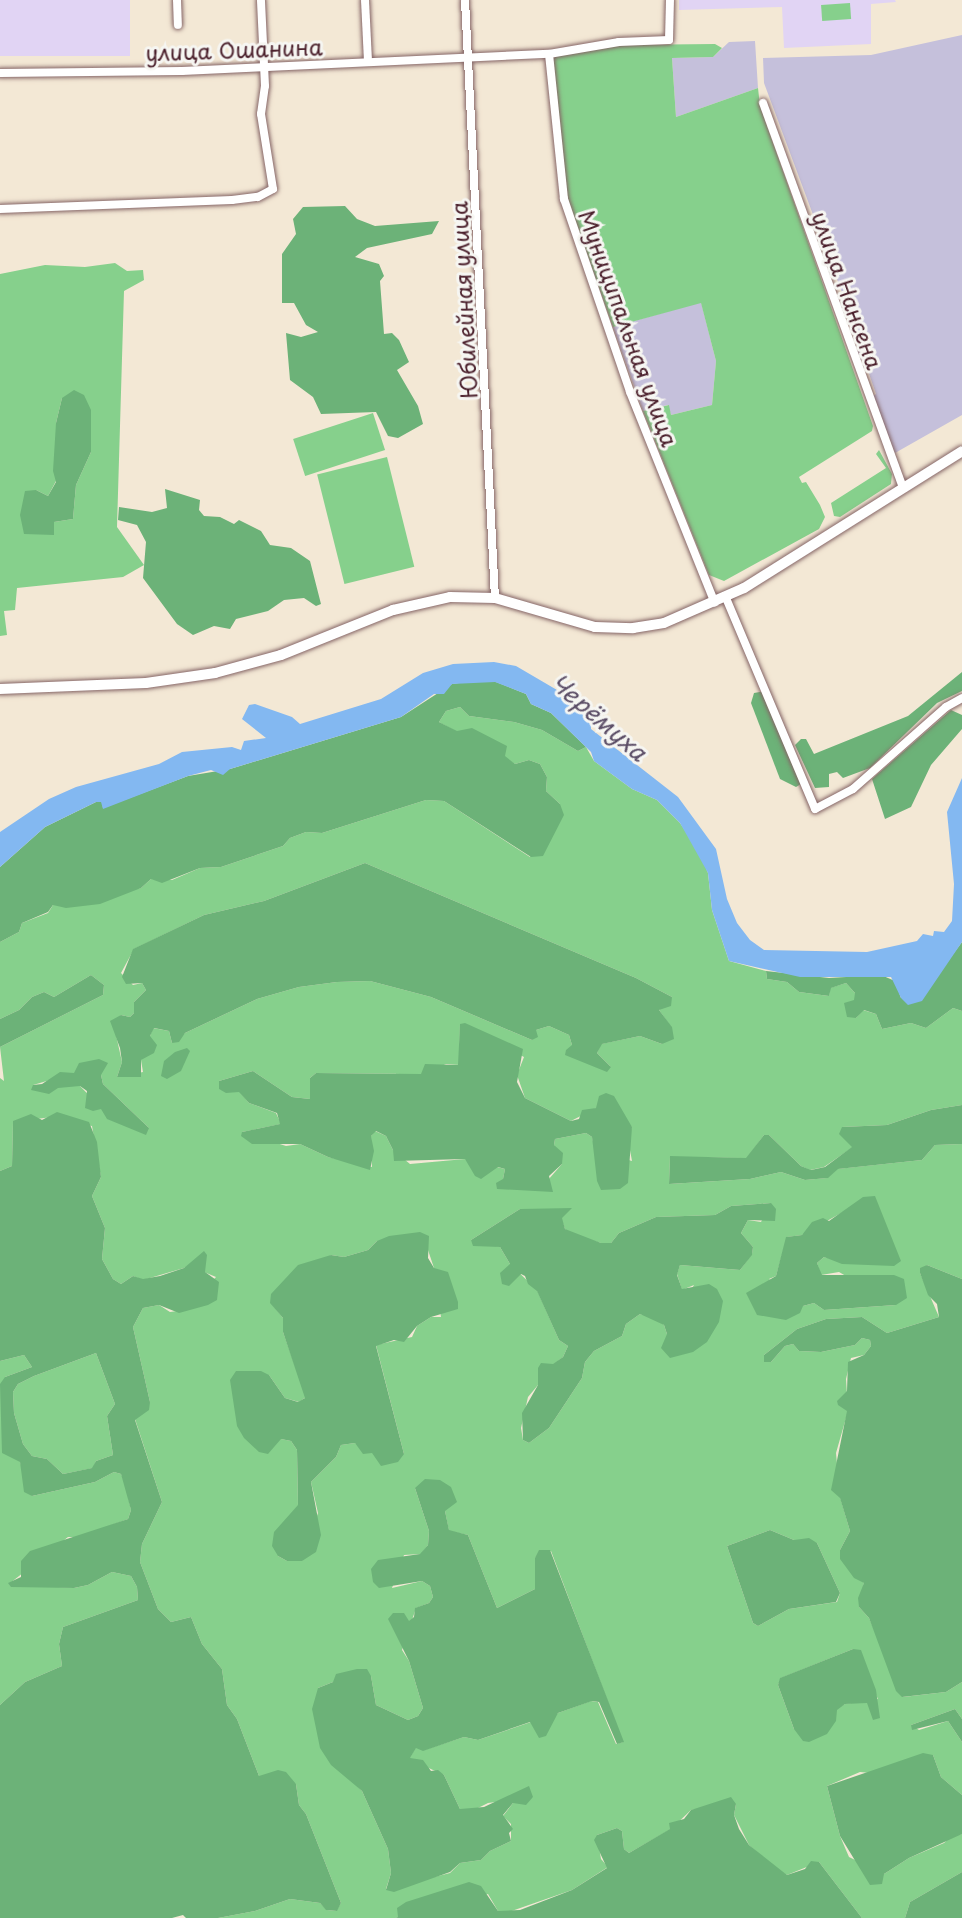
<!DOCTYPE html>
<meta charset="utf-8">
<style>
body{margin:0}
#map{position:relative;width:962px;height:1918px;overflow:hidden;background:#f3e8d5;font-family:"Playpen Sans",sans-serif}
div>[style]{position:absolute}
.built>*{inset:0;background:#e1d4f4;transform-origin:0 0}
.industrial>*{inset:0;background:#c5c0db}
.green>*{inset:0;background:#86d08c;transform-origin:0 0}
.forest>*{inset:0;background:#6cb278}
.water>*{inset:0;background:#83b8f1}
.roads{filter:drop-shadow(0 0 2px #856566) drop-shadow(0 0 2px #856566)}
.minor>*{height:8px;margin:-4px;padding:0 4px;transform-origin:4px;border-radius:4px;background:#fff}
.major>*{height:10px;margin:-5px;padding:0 5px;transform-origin:5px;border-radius:5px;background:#fff}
span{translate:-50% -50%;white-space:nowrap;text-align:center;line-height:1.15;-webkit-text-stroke:6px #f6f6f2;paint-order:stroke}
.street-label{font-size:22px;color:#4a1f2b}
.water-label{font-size:24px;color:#5b4d66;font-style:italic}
</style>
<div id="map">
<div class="built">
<i style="left:0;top:0;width:130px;height:56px"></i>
<i style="clip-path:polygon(679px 0,895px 0,896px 2px,871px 4px,871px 44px,784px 48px,782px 7px,679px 10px)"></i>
</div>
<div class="industrial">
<i style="clip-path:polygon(962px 35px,962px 415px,895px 453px,873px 396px,876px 394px,864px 359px,859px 360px,856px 352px,863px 349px,764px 83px,763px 58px,871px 55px)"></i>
<i style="clip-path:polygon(755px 41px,758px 88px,676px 117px,672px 58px,713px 57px,729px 42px)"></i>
<i style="clip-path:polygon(701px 302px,716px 361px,712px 405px,671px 415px,668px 405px,643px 411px,613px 327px)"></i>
</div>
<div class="green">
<i style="left:850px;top:3px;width:16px;height:29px;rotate:86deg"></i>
<i style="clip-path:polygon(715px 44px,722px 48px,713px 57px,672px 58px,676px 117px,758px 88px,760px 106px,873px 426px,872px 431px,799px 477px,802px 483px,806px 482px,820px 505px,825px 517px,819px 529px,724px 581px,709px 575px,643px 411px,669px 405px,671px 415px,712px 405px,716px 361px,701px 303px,613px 327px,567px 198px,551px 56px,619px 45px)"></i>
<i style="clip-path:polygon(evenodd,115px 263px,127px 271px,143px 270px,144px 280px,124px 291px,117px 527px,144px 565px,123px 577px,17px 588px,15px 610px,4px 611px,7px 635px,0 636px,0 274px,45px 265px,85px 267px,115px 263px,62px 398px,91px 452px,76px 485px,73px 519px,54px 522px,36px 490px,48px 496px,56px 481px,56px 423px,62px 398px)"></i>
<i style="left:373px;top:413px;width:39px;height:84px;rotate:72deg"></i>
<i style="clip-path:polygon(879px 450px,892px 474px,891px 484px,840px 517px,834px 516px,831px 503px,886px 468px,876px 454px)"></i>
<i style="left:387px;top:457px;width:113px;height:72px;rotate:76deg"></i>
<i style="clip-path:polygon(evenodd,460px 707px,469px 716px,514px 722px,542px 730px,578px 751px,586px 747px,594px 761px,632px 789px,657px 800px,680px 823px,698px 850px,708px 873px,712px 910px,729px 961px,766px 971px,767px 979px,787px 982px,799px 992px,829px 996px,830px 988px,846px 983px,855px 993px,856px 1018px,863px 1010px,876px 1014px,882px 1029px,911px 1023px,926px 1028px,953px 1008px,962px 1011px,962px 1105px,931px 1110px,887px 1125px,842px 1127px,853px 1147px,824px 1167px,810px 1170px,801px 1166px,769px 1135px,764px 1135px,747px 1158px,670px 1157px,669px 1184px,750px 1179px,781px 1172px,805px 1180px,827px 1178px,837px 1169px,922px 1160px,935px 1145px,962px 1144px,962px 1279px,927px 1265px,920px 1273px,939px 1317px,887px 1333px,862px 1317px,826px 1319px,797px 1329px,764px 1355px,764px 1361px,771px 1362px,785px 1346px,793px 1344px,799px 1351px,821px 1352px,855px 1345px,862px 1338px,870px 1340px,871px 1346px,864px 1355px,851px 1358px,846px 1379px,848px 1411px,836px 1453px,840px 1497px,850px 1531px,840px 1550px,864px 1583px,859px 1607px,869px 1618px,903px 1697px,946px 1692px,962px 1682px,962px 1719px,955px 1709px,911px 1725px,919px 1730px,948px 1721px,962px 1742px,962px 1795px,941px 1777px,933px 1755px,871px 1773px,860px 1772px,827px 1786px,840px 1836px,849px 1857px,884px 1874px,909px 1858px,944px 1843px,951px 1836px,962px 1834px,962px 1872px,910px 1902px,905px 1918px,862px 1918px,819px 1862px,787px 1875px,776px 1869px,749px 1845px,734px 1815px,736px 1804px,691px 1810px,671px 1829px,629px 1853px,624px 1849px,622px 1831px,617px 1828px,597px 1835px,601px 1859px,608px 1867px,572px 1890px,506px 1913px,498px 1911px,488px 1894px,395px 1918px,218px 1918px,255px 1911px,290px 1899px,320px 1903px,327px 1910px,336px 1911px,341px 1903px,306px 1814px,299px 1805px,296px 1784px,259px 1776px,237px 1719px,227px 1705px,222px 1669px,202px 1644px,191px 1617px,171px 1622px,158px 1609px,140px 1562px,142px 1544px,162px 1502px,135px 1419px,150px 1402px,133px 1327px,143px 1308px,159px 1305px,170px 1312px,185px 1310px,216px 1277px,204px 1272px,196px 1261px,184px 1268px,143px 1280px,133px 1276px,121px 1284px,113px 1279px,102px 1259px,105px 1228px,92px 1196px,101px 1177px,92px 1126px,52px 1117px,13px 1122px,12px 1166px,0 1171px,0 1078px,4px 1081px,0 1047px,103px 995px,104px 985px,91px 975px,54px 997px,44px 992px,32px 997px,19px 1010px,0 1019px,0 942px,19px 932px,22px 923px,48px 913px,53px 905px,141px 888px,151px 879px,172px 880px,200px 868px,221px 867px,283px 846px,290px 838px,306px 832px,322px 833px,426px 800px,444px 801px,530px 857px,560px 804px,546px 791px,547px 777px,540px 764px,529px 760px,515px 764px,439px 722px,446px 711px,460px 707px,365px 863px,636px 978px,672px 997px,659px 1010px,672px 1028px,662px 1044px,640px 1036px,601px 1044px,597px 1053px,611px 1067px,572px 1045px,569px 1035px,549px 1026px,536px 1030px,532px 1040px,431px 997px,370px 981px,337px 982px,299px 987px,257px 999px,185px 1033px,172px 1043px,169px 1031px,153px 1028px,141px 1060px,143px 1072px,117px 1077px,122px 1062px,114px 1026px,121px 1015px,130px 1017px,134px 1013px,134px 1002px,146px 990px,142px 983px,133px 985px,121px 973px,134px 949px,204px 915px,264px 901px,365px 863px,460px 707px,460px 1024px,524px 1057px,517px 1075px,525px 1098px,571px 1121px,596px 1108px,632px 1127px,628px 1139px,632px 1161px,595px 1151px,592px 1137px,586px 1133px,555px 1139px,554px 1145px,562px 1164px,548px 1180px,503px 1179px,505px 1169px,465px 1159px,410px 1164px,393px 1150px,386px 1136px,375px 1131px,371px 1136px,372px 1167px,328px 1157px,300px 1144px,286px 1146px,242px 1132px,281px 1124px,276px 1113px,249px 1103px,239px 1091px,219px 1089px,219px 1081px,253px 1071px,292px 1097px,310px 1099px,310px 1078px,316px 1073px,422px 1074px,446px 1064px,459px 1065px,460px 1024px,460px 707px,74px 1073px,101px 1075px,103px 1084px,149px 1128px,106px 1113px,80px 1086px,33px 1085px,74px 1073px,460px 707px,771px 1203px,761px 1222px,748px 1220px,741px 1233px,753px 1247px,752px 1254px,740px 1270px,680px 1265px,677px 1274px,682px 1290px,694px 1285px,667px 1334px,664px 1325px,655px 1318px,640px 1314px,626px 1324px,622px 1336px,594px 1351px,585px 1362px,582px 1378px,549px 1428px,529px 1443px,523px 1440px,521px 1428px,528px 1397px,538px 1385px,539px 1376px,563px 1357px,568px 1346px,559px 1340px,537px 1290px,510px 1264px,500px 1247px,471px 1240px,520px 1209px,561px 1218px,565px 1229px,572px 1235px,601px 1243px,611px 1243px,619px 1233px,656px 1217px,715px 1215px,731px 1206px,771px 1203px,460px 707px,859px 1203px,836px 1260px,824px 1257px,817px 1263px,821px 1275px,839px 1272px,896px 1305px,824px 1310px,814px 1303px,803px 1306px,769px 1279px,776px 1276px,787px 1237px,802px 1235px,859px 1203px,460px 707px,377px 1241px,427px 1247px,434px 1268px,441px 1317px,431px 1317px,417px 1326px,412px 1337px,376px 1345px,404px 1454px,372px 1453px,355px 1443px,341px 1445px,336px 1457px,311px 1482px,318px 1513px,302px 1561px,287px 1561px,278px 1556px,291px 1514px,298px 1506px,297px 1450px,291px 1441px,281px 1439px,269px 1375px,285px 1398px,299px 1402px,306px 1397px,283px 1332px,283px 1318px,271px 1303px,331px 1255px,344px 1257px,368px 1250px,377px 1241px,460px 707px,415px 1488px,445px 1511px,449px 1531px,468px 1535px,497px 1608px,535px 1589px,535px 1558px,551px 1551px,623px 1742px,616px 1744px,598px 1702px,591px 1701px,558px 1713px,551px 1721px,531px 1722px,478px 1740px,464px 1737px,424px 1750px,416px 1747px,409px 1759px,444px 1775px,460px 1809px,474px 1810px,488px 1803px,533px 1797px,513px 1803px,503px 1816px,511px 1824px,511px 1841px,490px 1851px,481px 1860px,460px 1863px,450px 1873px,386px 1889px,391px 1873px,388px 1849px,362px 1791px,352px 1781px,318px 1688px,333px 1682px,371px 1676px,376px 1705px,408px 1720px,418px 1716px,423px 1708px,409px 1661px,402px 1650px,416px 1608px,429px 1603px,433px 1597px,430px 1586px,422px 1581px,392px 1588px,404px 1555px,421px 1554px,428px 1545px,429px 1531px,415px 1488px,460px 707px,770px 1530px,794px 1540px,817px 1543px,840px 1593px,837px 1602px,789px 1609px,758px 1626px,753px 1623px,727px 1546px,770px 1530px,460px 707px,853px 1649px,878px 1699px,845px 1704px,794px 1729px,778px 1685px,781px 1678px,853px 1649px)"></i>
<i style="clip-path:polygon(96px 1353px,115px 1404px,107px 1416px,113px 1455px,96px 1461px,93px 1468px,63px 1474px,47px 1459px,32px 1456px,23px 1444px,14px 1413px,13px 1392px,18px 1384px,34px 1376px)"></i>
<i style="clip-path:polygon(24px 1355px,32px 1367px,5px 1377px,20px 1462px,32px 1496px,95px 1482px,114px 1472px,121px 1474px,125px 1483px,131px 1510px,128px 1519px,79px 1537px,68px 1537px,9px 1584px,74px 1588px,88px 1585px,112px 1572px,131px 1576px,137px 1587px,138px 1600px,63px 1627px,59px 1644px,62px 1666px,25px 1682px,0 1705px,0 1361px)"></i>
</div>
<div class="forest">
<i style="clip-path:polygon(345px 206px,357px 219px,375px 226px,439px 221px,432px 234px,367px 248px,355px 257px,379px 264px,384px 276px,380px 281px,384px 334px,392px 333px,399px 340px,409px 362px,397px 370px,418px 406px,423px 424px,398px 438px,388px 436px,376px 412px,321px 414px,313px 397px,290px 380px,286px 333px,301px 337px,318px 332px,306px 325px,294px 303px,282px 303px,282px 254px,296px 234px,293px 219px,303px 207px)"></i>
<i style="clip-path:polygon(74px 390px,84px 395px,91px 410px,91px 452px,76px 485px,73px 519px,54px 522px,54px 535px,24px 534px,20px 515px,25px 491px,36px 490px,48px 496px,56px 482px,53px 471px,56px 423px,62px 398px)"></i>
<i style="clip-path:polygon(165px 489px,200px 500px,199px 510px,204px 516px,220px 517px,234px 524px,239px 520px,261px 531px,270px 545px,291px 548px,310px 561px,321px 604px,316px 606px,304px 598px,284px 600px,268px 611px,236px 619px,230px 629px,214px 626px,193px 635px,177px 624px,143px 578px,146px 542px,137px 525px,118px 520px,119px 507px,152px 512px,167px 508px)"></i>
<i style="clip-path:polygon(962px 672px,962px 691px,937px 703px,870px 768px,843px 778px,837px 772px,829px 774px,829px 787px,815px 788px,795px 745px,801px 739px,806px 739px,814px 754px,908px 716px)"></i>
<i style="clip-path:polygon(466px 682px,496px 682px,526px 694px,531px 704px,551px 713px,586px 747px,578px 751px,542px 730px,514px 722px,469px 716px,460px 707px,446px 711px,439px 722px,457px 731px,472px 728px,507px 746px,505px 756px,515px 764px,529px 760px,540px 764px,547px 777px,546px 791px,560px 804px,564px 815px,543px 856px,531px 857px,444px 801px,426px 800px,322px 833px,306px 832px,290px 838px,283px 846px,221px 867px,200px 868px,162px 883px,151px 879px,141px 888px,100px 904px,66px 908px,53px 905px,48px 912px,22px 923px,19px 932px,0 942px,0 867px,45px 827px,96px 802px,102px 802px,103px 808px,188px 776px,230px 769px,401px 717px,452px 684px)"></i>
<i style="clip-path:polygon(765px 691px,801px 784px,796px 787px,780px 779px,751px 703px,754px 693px)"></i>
<i style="clip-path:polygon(951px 710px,962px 715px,962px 729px,931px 765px,911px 807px,885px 819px,872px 779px)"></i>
<i style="clip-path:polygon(365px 863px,636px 978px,672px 997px,671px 1006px,659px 1010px,672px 1027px,674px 1039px,662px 1044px,640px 1036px,602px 1044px,597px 1053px,611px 1067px,607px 1072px,565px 1055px,566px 1050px,572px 1045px,569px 1035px,549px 1026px,536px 1030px,538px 1037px,532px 1040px,431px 997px,370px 981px,337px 982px,299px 987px,257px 999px,185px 1033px,179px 1042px,172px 1043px,169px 1031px,154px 1028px,150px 1036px,157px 1045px,154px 1053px,141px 1060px,141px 1077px,117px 1077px,122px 1062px,120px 1048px,110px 1021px,121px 1015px,130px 1017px,134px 1013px,134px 1002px,146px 990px,142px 983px,126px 984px,122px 977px,133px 949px,204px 915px,264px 901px)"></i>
<i style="clip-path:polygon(962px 942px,962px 1011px,953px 1008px,926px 1028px,911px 1023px,882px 1029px,876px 1014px,864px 1010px,856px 1018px,847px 1017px,844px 1003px,854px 1000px,855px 993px,846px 983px,831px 988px,829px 996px,799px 992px,787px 982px,767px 979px,766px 971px,829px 978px,881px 975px,895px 981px,901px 998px,939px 973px)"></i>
<i style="clip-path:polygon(91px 975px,104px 985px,103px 995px,0 1047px,0 1019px,19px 1010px,32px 997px,44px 992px,54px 997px)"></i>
<i style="clip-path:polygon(465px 1023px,523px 1049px,517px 1082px,525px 1098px,571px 1121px,579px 1119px,582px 1110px,596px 1108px,599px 1096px,606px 1093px,614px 1096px,632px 1127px,628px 1183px,620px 1189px,601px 1190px,597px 1181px,592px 1137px,586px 1133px,555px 1139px,554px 1145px,563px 1153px,562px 1164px,549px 1176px,553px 1192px,497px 1189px,496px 1183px,503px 1179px,505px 1169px,498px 1167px,481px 1179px,475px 1176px,465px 1159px,394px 1161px,393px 1150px,386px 1136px,376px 1131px,371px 1136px,374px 1151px,370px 1170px,328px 1157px,300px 1144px,252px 1144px,241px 1136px,242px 1132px,280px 1124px,277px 1113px,249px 1103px,239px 1092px,226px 1093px,219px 1089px,219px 1081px,253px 1071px,292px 1097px,310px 1099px,310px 1078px,316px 1073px,421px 1074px,425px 1064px,458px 1065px,460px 1024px)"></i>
<i style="clip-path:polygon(187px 1048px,190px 1051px,181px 1071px,167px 1079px,161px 1076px,164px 1061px,175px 1052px)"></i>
<i style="clip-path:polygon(99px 1059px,108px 1063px,101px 1075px,103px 1084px,149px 1128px,146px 1135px,107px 1119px,101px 1109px,93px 1111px,85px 1108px,87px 1091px,80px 1086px,58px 1088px,49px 1094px,31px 1090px,33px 1085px,42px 1084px,60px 1072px,74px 1073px,79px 1063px)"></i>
<i style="clip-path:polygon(962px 1105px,962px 1144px,935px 1145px,922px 1160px,838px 1169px,828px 1178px,805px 1180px,781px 1172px,750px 1179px,669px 1184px,670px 1156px,746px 1158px,764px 1135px,769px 1135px,801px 1166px,811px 1170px,825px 1167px,852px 1147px,839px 1134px,842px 1127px,887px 1125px,931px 1110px)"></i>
<i style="clip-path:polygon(evenodd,57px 1112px,89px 1122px,97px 1142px,101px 1177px,92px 1196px,105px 1228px,102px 1259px,113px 1279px,121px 1284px,133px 1276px,143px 1279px,160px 1276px,184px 1268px,204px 1251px,207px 1255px,205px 1272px,219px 1282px,217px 1300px,208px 1305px,179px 1313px,159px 1305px,143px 1308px,133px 1327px,150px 1402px,149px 1410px,135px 1420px,162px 1502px,142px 1544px,140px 1562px,158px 1609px,171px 1622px,191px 1617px,202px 1644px,222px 1669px,227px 1705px,237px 1719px,259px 1776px,278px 1770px,286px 1772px,296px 1784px,299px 1805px,306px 1814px,341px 1903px,337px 1911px,326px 1910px,320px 1903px,290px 1899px,255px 1911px,218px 1918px,186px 1918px,183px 1915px,172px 1918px,0 1918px,0 1705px,25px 1682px,62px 1666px,59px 1644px,63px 1627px,138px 1600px,137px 1587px,131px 1576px,112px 1572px,88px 1585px,74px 1588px,11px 1587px,8px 1583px,21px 1577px,21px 1561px,30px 1551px,128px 1519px,131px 1510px,121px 1474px,114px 1472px,95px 1482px,32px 1496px,24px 1492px,20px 1462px,2px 1453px,0 1384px,5px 1377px,32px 1367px,24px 1355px,0 1361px,0 1171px,12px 1166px,13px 1121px,31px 1114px,42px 1120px,57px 1112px,96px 1353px,115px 1404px,107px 1416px,113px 1455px,96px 1461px,92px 1468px,63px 1474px,47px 1459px,32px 1456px,23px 1444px,14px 1413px,13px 1392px,18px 1384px,34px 1376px,96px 1353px)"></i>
<i style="clip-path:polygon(875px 1196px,901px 1261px,894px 1266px,842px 1264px,824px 1257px,817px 1263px,822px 1275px,894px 1275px,904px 1279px,907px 1298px,896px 1305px,824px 1310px,814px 1303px,803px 1306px,800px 1313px,786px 1320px,757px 1315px,746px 1293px,776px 1276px,786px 1237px,802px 1235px,812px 1222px,823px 1218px,829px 1221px,863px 1197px)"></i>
<i style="clip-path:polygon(771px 1203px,776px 1209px,775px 1221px,748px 1220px,741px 1233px,753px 1247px,752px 1255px,740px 1270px,680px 1265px,677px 1275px,682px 1289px,709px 1284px,717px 1289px,723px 1301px,719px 1322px,707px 1342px,693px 1352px,670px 1358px,661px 1348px,667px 1334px,664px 1325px,640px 1314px,626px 1324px,622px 1336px,594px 1351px,585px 1362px,582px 1378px,549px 1428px,529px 1443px,523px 1440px,522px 1413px,538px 1385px,538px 1368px,541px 1363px,553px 1364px,563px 1357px,568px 1346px,559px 1340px,537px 1291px,528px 1284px,525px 1276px,521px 1274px,509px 1286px,502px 1284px,500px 1273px,510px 1264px,500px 1247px,473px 1246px,471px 1240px,520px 1209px,572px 1208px,562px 1218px,565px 1229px,601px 1243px,611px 1243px,619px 1233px,656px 1217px,715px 1215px,731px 1206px)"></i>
<i style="clip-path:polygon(420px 1232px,429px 1236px,428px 1258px,434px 1268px,448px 1272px,458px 1302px,458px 1309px,431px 1317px,417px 1326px,404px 1342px,394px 1340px,376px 1346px,404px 1454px,398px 1462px,381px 1466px,372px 1453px,363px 1454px,355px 1443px,341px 1445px,336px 1457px,311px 1482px,321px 1535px,316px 1552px,302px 1561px,287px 1561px,278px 1556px,272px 1546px,274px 1532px,298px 1505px,297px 1450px,291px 1441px,281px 1439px,268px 1454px,259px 1452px,244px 1438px,237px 1426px,230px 1380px,236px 1371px,261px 1371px,269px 1375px,285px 1398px,298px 1402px,305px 1398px,283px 1332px,283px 1318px,270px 1303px,271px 1294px,298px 1265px,331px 1255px,344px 1257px,368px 1250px,377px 1241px,389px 1236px)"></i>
<i style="clip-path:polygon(927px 1265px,962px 1279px,962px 1682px,946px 1692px,902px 1697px,896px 1691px,869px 1618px,859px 1607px,858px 1598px,864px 1583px,854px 1578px,840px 1559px,840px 1550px,850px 1531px,840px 1498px,831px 1490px,847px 1411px,838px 1405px,837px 1401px,847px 1391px,848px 1362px,864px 1355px,871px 1346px,870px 1340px,862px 1338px,855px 1345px,821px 1352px,799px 1351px,793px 1344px,785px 1346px,771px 1362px,764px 1362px,764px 1355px,797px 1329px,826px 1319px,862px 1317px,887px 1333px,939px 1317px,937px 1304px,928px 1295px,920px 1273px,920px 1268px)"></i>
<i style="clip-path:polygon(425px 1479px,440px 1480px,451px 1487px,457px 1502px,445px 1511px,449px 1530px,468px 1535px,497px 1608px,535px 1589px,535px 1558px,539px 1550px,550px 1550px,624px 1742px,617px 1744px,599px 1702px,592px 1701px,558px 1713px,546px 1736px,539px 1738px,530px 1722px,478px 1740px,464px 1737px,423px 1751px,416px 1748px,410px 1758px,423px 1760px,431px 1771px,438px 1770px,444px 1775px,460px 1809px,484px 1807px,529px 1786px,533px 1797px,526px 1805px,513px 1803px,503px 1815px,513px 1829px,509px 1833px,511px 1841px,490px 1851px,481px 1860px,460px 1863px,450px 1872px,394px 1892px,386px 1890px,391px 1873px,388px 1849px,362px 1791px,331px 1765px,320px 1748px,312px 1709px,318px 1688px,333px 1682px,336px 1674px,357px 1669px,367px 1669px,371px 1676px,376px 1705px,408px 1720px,418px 1716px,423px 1708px,409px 1661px,388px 1619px,393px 1613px,404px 1613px,409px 1621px,414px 1617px,415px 1608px,429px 1603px,433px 1597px,430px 1586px,422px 1581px,379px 1588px,373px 1582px,371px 1569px,378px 1560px,420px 1554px,428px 1545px,429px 1531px,415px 1488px)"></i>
<i style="clip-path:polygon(770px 1530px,794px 1540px,809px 1538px,817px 1543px,840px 1593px,836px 1602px,789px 1609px,758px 1626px,753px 1623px,727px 1546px)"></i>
<i style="clip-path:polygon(853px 1649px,861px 1650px,876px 1690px,880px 1718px,873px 1720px,867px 1703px,845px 1704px,837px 1710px,836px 1721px,827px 1734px,809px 1742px,803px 1741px,794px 1729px,778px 1685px,780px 1678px)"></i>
<i style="clip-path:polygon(955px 1709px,962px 1719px,962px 1742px,948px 1721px,912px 1730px,911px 1725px)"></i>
<i style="clip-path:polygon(923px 1753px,933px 1755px,941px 1777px,962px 1795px,962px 1834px,909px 1858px,884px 1874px,882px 1884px,870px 1885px,840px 1836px,827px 1786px)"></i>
<i style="clip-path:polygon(731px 1797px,736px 1804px,734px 1815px,739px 1829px,749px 1845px,787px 1875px,805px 1869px,811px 1861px,819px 1862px,862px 1918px,395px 1918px,398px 1917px,397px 1908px,406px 1902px,469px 1882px,481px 1886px,498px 1911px,520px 1910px,572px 1890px,607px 1868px,594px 1840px,597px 1835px,617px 1828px,622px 1831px,624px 1849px,629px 1853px,670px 1829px,669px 1823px,684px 1819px,691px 1810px)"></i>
<i style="clip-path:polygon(962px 1872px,962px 1918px,905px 1918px,910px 1902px)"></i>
</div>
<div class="water">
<i style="clip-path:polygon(494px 662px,516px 666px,557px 690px,591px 721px,591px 729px,678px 797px,716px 849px,727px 899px,737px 923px,750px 940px,764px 950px,867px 952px,917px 941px,923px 934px,933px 936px,934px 931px,944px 932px,952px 921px,954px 884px,947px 812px,962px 778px,962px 942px,922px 1001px,908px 1005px,901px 998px,891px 977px,800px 977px,729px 961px,712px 910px,708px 873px,680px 823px,657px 800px,632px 789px,594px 761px,591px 752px,551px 713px,531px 704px,526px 694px,495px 682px,452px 684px,444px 694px,434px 694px,401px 717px,230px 769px,223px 775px,211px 770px,188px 776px,103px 809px,101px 802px,96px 802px,45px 827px,0 867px,0 832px,49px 799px,76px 787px,159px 764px,182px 752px,232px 747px,241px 750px,244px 741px,266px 738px,242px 719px,249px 705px,255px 704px,292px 717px,300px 724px,381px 699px,423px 673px,453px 664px)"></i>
</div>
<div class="roads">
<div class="minor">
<i style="left:177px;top:0;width:25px;rotate:88deg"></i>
<i style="left:365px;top:0;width:62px;rotate:87.2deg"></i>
<i style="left:465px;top:0;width:599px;rotate:87.13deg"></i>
<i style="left:549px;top:54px;width:146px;rotate:84.1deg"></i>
<i style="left:564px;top:199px;width:204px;rotate:71.1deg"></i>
<i style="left:630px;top:392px;width:227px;rotate:68.1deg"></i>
<i style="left:0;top:73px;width:182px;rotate:-0.6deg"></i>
<i style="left:182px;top:71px;width:367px;rotate:-2.7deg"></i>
<i style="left:549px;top:54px;width:71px;rotate:-9.7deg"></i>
<i style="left:619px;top:42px;width:50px;rotate:-2.3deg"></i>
<i style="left:669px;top:40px;width:40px;rotate:-88.6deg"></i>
<i style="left:763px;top:103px;width:410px;rotate:70deg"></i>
<i style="left:0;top:209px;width:232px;rotate:-2.2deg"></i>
<i style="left:232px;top:200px;width:26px;rotate:-7deg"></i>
<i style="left:258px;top:197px;width:17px;rotate:-28deg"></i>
<i style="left:273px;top:189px;width:76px;rotate:-99.1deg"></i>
<i style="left:261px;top:114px;width:28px;rotate:-82deg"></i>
<i style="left:265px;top:86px;width:86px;rotate:-92.7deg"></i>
<i style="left:726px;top:598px;width:229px;rotate:67.1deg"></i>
<i style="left:815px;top:809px;width:43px;rotate:-27.8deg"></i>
<i style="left:853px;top:789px;width:124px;rotate:-41.4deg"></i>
<i style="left:946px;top:707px;width:18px;rotate:-29deg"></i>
</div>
<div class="major">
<i style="left:0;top:689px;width:146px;rotate:-2.4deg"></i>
<i style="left:146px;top:683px;width:70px;rotate:-8.2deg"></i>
<i style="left:215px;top:673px;width:68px;rotate:-15.3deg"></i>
<i style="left:281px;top:655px;width:121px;rotate:-21.9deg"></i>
<i style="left:393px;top:610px;width:58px;rotate:-12.8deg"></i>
<i style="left:450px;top:597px;width:45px;rotate:1.3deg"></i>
<i style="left:495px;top:598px;width:104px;rotate:16.2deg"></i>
<i style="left:595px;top:627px;width:38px;rotate:2deg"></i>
<i style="left:633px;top:628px;width:31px;rotate:-9deg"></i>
<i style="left:664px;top:623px;width:87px;rotate:-23.6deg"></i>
<i style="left:744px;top:588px;width:257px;rotate:-32.1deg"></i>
</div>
</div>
<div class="street-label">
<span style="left:234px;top:49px;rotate:-2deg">улица Ошанина</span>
<span style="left:848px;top:290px;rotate:70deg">улица Нансена</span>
<span style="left:463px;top:300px;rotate:-93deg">Юбилейная улица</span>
<span style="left:629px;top:328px;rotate:70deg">Муниципальная улица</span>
</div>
<div class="water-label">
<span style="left:599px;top:717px;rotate:41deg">Черёмуха</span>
</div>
</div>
